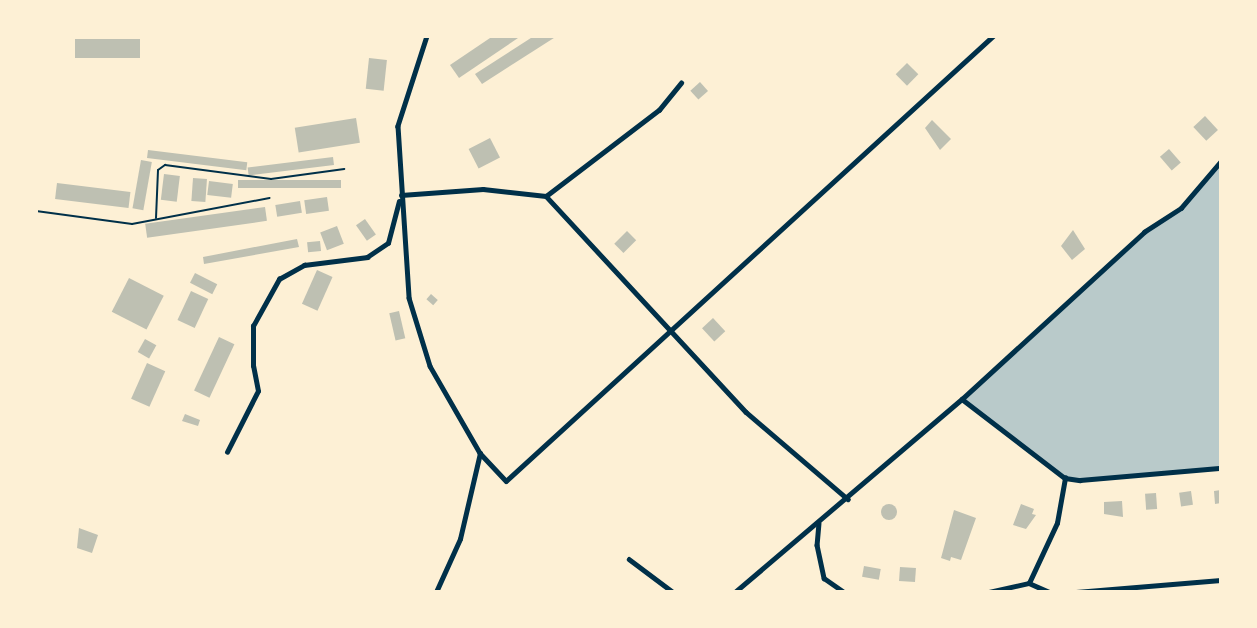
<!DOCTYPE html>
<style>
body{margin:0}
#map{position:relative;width:1257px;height:628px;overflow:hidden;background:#fdf0d5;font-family:"Exo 2",sans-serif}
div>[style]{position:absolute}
.green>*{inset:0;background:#b9caca}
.building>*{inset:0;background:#bec0b2;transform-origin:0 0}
.round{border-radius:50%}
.service>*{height:2px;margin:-1px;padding:0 1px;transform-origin:1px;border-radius:1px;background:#003049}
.minor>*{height:4.5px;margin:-2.25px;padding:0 2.25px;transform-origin:2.25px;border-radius:2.25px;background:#003049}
span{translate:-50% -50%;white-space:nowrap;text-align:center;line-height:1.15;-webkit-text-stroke:6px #fdf0d5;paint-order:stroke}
.frame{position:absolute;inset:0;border:38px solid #fdf0d5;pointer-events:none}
</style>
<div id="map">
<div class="green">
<i style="clip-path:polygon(1221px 161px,1221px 468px,1080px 480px,1065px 478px,962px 399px,1144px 232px,1181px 208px)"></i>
</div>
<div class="building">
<i style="clip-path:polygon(493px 36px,521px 36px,459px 78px,450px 65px)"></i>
<i style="clip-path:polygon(534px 36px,557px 36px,482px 84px,475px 74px)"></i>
<i style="left:140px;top:39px;width:19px;height:65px;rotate:90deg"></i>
<i style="left:369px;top:58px;width:18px;height:31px;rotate:6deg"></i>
<i style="left:907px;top:63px;width:16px;height:16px;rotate:45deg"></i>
<i style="left:700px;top:82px;width:12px;height:13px;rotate:48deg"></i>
<i style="left:1205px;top:116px;width:19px;height:16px;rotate:47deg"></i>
<i style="left:356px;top:118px;width:25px;height:62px;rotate:81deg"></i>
<i style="clip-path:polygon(932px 120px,951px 139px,940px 150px,925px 128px)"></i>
<i style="left:490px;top:138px;width:22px;height:24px;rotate:63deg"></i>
<i style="left:1169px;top:149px;width:18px;height:12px;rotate:49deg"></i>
<i style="left:148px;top:150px;width:100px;height:8px;rotate:7deg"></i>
<i style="left:333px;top:157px;width:8px;height:86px;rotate:83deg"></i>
<i style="left:141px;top:160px;width:11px;height:49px;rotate:10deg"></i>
<i style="left:164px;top:174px;width:16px;height:26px;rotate:7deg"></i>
<i style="left:193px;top:178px;width:14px;height:23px;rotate:4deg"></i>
<i style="left:341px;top:180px;width:8px;height:103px;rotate:90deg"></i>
<i style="left:209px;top:181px;width:24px;height:14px;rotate:7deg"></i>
<i style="left:57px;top:183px;width:74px;height:16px;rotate:7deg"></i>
<i style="left:327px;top:197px;width:14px;height:23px;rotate:82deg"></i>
<i style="left:300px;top:201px;width:12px;height:25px;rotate:81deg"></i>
<i style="left:265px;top:207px;width:14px;height:121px;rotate:82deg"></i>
<i style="left:365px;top:219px;width:19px;height:11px;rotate:55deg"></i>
<i style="left:337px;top:226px;width:19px;height:18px;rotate:69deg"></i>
<i style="clip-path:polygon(1073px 230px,1085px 249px,1072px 260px,1061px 246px)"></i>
<i style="left:627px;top:231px;width:13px;height:18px;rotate:45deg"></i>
<i style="clip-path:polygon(297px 239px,299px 247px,204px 264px,203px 257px)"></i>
<i style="left:320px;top:241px;width:10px;height:13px;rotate:84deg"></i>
<i style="left:317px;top:270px;width:17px;height:37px;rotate:24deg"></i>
<i style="left:195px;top:273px;width:25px;height:11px;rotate:27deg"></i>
<i style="left:129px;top:278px;width:39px;height:38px;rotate:27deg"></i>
<i style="left:191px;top:291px;width:19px;height:32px;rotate:25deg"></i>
<i style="left:431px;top:294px;width:9px;height:7px;rotate:41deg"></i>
<i style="left:399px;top:311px;width:28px;height:10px;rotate:77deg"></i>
<i style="left:713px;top:318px;width:18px;height:15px;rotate:47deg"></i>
<i style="left:219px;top:337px;width:17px;height:59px;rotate:25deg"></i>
<i style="left:145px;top:339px;width:13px;height:15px;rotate:29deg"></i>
<i style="left:147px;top:363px;width:20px;height:39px;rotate:24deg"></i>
<i style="clip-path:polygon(185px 414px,200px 420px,198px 426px,182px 421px)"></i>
<i style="clip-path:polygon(1221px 490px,1221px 503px,1215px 504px,1214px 491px)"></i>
<i style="left:1191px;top:491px;width:14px;height:12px;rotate:82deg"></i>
<i style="left:1156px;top:493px;width:16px;height:11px;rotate:86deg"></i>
<i style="clip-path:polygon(1122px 501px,1123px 517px,1104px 514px,1104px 502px)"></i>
<i style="clip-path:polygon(1021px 504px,1034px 509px,1032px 514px,1036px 515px,1026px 529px,1013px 525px)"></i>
<i class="round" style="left:881px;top:504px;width:16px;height:16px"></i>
<i style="clip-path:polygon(954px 510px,976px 518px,961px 560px,951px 557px,950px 561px,941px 558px)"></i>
<i style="clip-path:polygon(79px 528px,98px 535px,92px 553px,77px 548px)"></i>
<i style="left:864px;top:566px;width:17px;height:11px;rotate:10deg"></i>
<i style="left:900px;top:567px;width:16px;height:14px;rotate:4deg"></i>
</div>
<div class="service">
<i style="left:36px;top:211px;width:97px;rotate:7.7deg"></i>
<i style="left:132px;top:224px;width:140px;rotate:-10.7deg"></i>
<i style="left:156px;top:218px;width:48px;rotate:-87.6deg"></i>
<i style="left:158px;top:170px;width:9px;rotate:-36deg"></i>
<i style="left:165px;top:165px;width:107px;rotate:7.5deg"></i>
<i style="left:271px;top:179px;width:74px;rotate:-7.8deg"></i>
</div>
<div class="minor">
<i style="left:427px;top:36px;width:95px;rotate:107.9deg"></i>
<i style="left:398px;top:126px;width:172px;rotate:86.3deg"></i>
<i style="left:409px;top:298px;width:71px;rotate:72.8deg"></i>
<i style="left:430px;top:366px;width:100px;rotate:60.1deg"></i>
<i style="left:480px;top:453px;width:38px;rotate:47deg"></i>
<i style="left:506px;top:481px;width:660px;rotate:-42.42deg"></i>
<i style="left:401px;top:195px;width:82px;rotate:-4.2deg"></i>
<i style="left:483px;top:189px;width:63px;rotate:6.3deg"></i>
<i style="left:546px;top:196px;width:142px;rotate:-37.3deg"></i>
<i style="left:659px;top:110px;width:35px;rotate:-51deg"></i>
<i style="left:546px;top:196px;width:294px;rotate:47.2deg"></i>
<i style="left:746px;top:412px;width:134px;rotate:40.5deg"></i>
<i style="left:962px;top:399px;width:130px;rotate:37.5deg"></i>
<i style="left:1065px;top:478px;width:15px;rotate:8deg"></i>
<i style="left:1080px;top:480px;width:142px;rotate:-4.9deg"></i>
<i style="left:227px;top:452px;width:68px;rotate:-63.1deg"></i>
<i style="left:258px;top:391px;width:25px;rotate:-101deg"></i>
<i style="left:253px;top:366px;width:40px;rotate:-90deg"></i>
<i style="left:253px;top:326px;width:54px;rotate:-61deg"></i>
<i style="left:279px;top:279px;width:29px;rotate:-29deg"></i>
<i style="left:304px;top:265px;width:64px;rotate:-7.2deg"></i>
<i style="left:367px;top:257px;width:25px;rotate:-34deg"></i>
<i style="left:388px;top:243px;width:43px;rotate:-75.3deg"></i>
<i style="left:819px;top:523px;width:22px;rotate:95deg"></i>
<i style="left:817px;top:545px;width:34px;rotate:78deg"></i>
<i style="left:824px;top:578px;width:24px;rotate:35deg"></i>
<i style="left:629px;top:559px;width:55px;rotate:36.9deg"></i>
<i style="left:1029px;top:583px;width:66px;rotate:-65deg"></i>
<i style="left:1057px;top:523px;width:46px;rotate:-79.9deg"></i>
<i style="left:436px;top:592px;width:58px;rotate:-65.6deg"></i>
<i style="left:460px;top:539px;width:88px;rotate:-76.9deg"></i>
<i style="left:735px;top:592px;width:298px;rotate:-40.4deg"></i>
<i style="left:962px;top:399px;width:247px;rotate:-42.5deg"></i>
<i style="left:1144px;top:232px;width:44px;rotate:-33deg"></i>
<i style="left:1181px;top:208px;width:62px;rotate:-49.6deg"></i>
<i style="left:989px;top:592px;width:41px;rotate:-12.7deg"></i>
<i style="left:1029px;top:583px;width:22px;rotate:24deg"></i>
<i style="left:1076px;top:592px;width:145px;rotate:-4.7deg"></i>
</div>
<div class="frame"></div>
</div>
